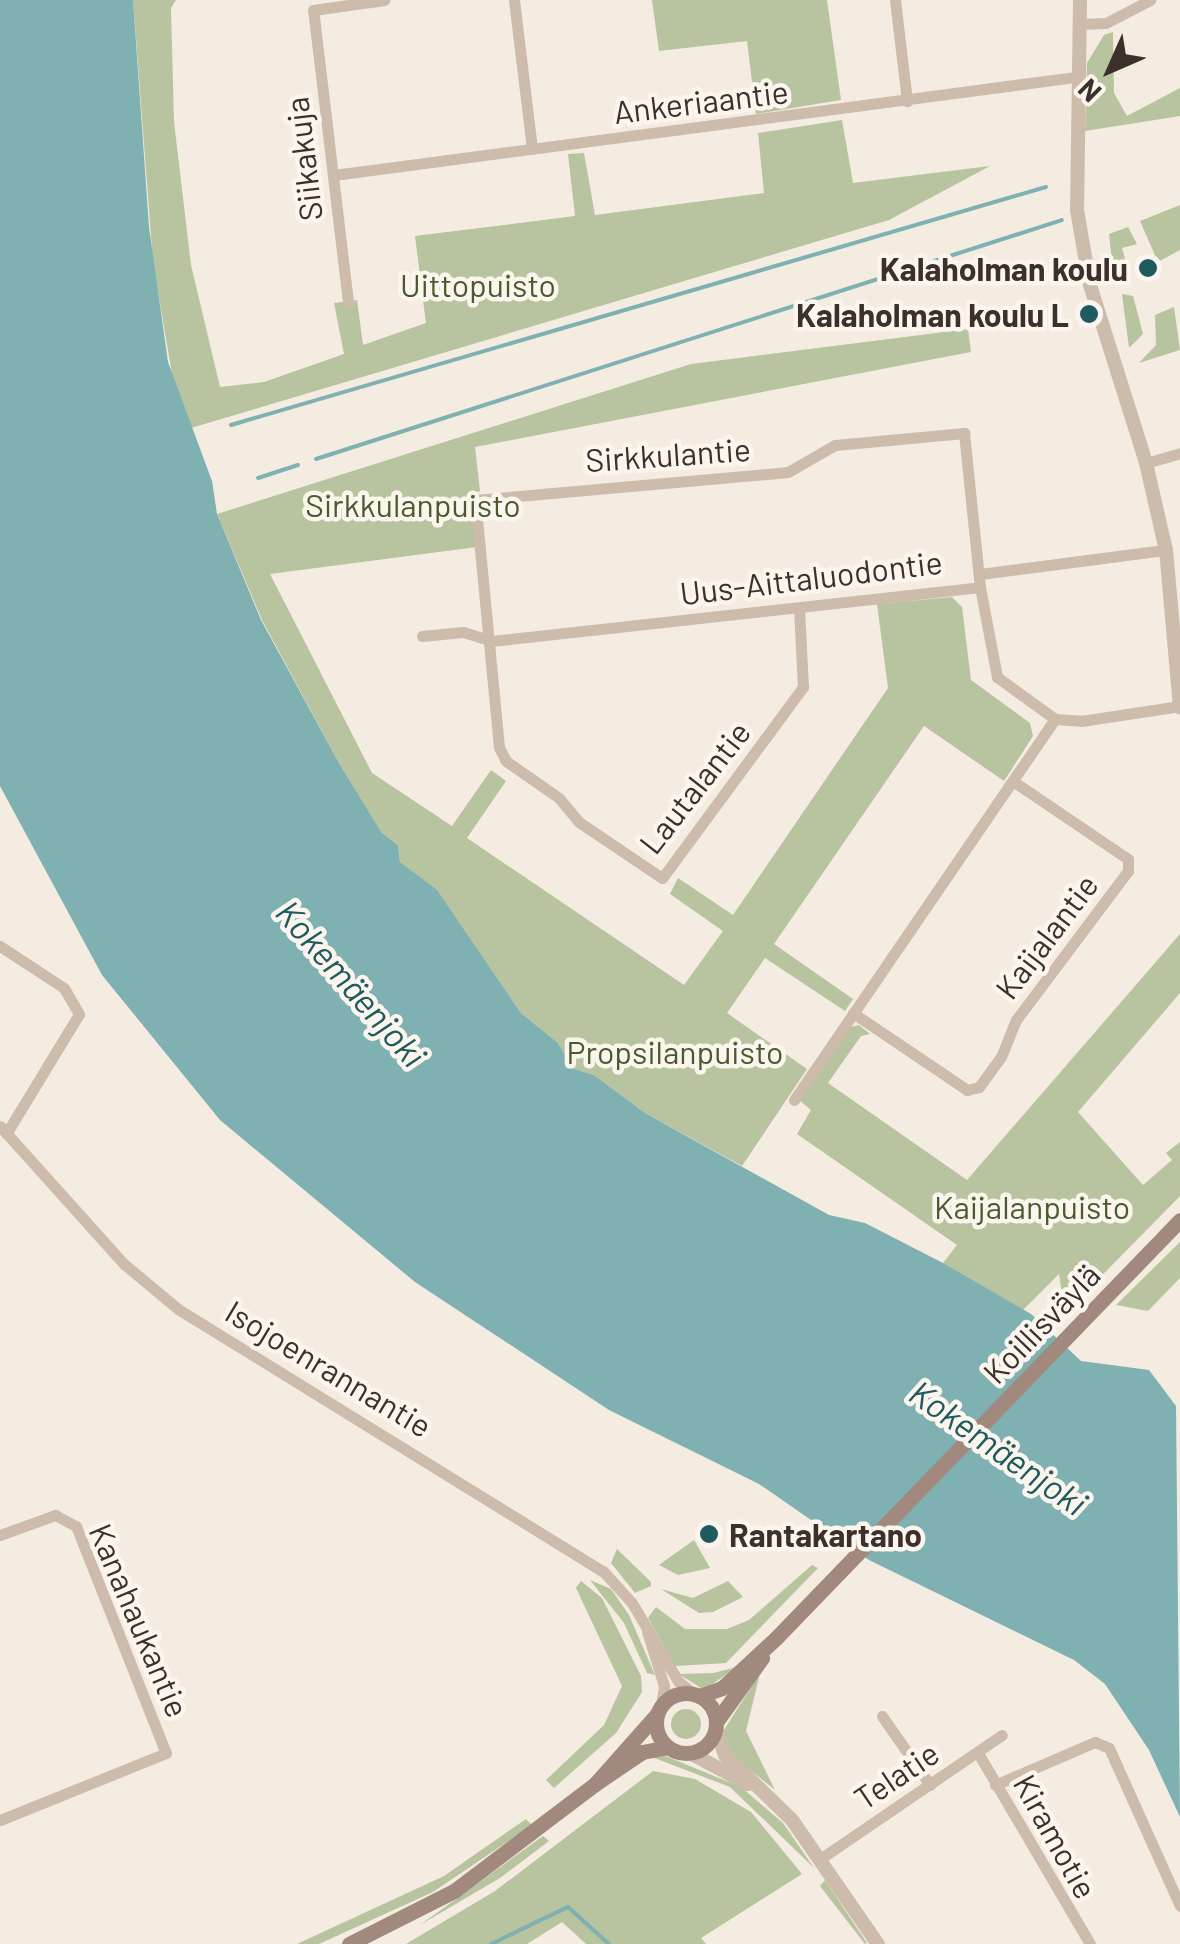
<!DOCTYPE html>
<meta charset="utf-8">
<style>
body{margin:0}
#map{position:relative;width:1180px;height:1944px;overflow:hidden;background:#f4ebe1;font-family:Barlow,sans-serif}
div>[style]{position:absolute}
.green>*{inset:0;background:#b8c4a0}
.round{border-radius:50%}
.water>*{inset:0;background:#7fb0b2}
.stream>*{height:4px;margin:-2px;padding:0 2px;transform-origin:2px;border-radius:2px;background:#7fb0b2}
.minor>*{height:11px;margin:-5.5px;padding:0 5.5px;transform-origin:5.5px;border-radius:5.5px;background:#cdbbac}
.tertiary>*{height:14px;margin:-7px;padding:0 7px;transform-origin:7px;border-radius:7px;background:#cdbbac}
.secondary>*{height:15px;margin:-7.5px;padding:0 7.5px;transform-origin:7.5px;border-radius:7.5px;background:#a18a7d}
.secondary>.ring{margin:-7.5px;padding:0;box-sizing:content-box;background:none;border:15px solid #a18a7d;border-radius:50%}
.dots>*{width:28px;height:28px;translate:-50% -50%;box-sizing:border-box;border:5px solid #fbf5ee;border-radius:50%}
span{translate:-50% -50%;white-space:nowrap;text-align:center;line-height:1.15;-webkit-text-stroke:9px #fbf5ee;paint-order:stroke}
.street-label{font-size:32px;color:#3b302b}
.poi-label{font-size:32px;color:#3b302b;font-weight:700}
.right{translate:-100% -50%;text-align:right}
.left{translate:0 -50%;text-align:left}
.park-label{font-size:32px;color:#4a5a2e}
.water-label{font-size:35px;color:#1f5a5e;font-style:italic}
.north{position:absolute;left:1060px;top:20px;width:100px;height:100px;-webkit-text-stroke:8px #fbf5ee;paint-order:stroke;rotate:225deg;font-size:28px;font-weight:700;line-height:40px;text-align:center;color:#3b302b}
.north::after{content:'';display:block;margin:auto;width:35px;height:45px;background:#3b302b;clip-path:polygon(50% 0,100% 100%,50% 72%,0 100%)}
</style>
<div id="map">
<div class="green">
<i style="clip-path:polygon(133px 0,176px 0,171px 8px,174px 122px,191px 265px,220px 387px,264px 382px,344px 354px,334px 303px,357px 300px,363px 345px,426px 323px,415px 236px,575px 216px,568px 154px,584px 153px,595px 215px,764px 193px,758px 133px,842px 120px,853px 183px,990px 166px,889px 220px,191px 428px,174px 386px,153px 262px)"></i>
<i style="clip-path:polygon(652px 0,827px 0,841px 100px,756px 114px,747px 41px,659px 51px)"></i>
<i style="clip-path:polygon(1113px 32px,1114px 93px,1127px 116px,1180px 88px,1180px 116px,1085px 131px,1087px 63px,1104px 35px)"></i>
<i style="clip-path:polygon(1180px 205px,1180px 250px,1158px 262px,1140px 221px)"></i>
<i style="clip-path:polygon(1128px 227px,1137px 244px,1122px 248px,1129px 274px,1114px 280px,1109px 234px)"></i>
<i style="clip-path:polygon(1122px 294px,1133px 296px,1143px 334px,1129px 348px)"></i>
<i style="clip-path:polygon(1174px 307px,1180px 350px,1139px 363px,1156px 345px,1155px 315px)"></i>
<i style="clip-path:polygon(968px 329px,971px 352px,475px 447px,480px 491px,470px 495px,477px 547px,270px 574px,372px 773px,452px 826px,491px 770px,506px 781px,467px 838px,684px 985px,723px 931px,670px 894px,678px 878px,733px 915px,888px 688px,877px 604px,952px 597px,962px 607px,971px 680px,1030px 723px,1033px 736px,1004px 781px,924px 726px,774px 944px,853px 999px,845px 1011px,765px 958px,727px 1013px,807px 1069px,742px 1166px,645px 1113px,594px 1075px,574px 1069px,558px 1043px,521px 1013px,437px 891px,400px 862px,398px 845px,382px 833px,339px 763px,262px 620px,217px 514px,691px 364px)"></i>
<i style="clip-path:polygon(1180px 934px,1180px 993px,1078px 1112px,1143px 1185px,1172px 1160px,1166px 1153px,1180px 1142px,1180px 1196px,1065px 1313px,1059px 1274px,1023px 1310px,994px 1296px,943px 1263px,957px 1245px,797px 1134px,811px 1110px,797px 1098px,847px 1028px,859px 1025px,870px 1034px,861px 1036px,828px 1083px,967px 1180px)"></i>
<i style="clip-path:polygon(1180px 1242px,1180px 1278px,1148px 1311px,1116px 1305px)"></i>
<i style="clip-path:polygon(694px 1540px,710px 1568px,678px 1575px,659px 1565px)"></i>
<i style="clip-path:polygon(617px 1549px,651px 1582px,651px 1586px,635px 1593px,611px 1563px)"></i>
<i style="clip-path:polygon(812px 1565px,818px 1568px,726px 1663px,675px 1666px,648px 1618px,656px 1607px,685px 1629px,727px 1629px,749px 1620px)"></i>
<i style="clip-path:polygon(590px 1580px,611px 1589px,629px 1615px,655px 1675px,647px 1673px,624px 1623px)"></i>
<i style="clip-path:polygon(581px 1581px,602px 1598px,641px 1676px,642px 1692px,616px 1733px,554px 1788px,546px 1780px,604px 1725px,622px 1686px,576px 1588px)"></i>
<i style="clip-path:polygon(728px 1581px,743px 1597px,713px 1612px,699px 1613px,661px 1589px,693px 1598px)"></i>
<i style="clip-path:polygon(737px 1667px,704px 1690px,679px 1674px,713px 1673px)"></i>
<i style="clip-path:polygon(760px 1673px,746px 1731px,775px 1790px,729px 1753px,722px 1733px)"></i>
<i class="round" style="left:671px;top:1709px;width:30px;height:30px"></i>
<i style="clip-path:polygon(663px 1755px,741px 1787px,783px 1823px,814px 1868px,730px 1787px,649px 1756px)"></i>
<i style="clip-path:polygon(653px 1771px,695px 1779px,751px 1812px,802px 1874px,701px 1938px,706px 1944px,586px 1944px,562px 1922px,527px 1944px,406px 1944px,495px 1891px)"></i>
<i style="clip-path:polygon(526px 1819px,532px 1825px,433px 1892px,319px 1944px,297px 1944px,444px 1876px)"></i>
<i style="clip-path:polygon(543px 1836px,549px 1841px,500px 1878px,420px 1925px)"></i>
<i style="clip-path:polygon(825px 1880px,867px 1943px,865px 1944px,820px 1886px)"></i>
</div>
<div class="water">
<i style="clip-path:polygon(0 0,133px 0,149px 227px,168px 362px,212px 481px,217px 514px,261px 620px,339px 763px,382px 833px,398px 845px,400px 862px,437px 890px,521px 1013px,558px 1043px,574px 1069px,594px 1075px,645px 1113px,829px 1215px,865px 1223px,943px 1263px,1031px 1314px,1081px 1361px,1149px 1370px,1176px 1406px,1180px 1817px,1149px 1750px,1105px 1684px,1074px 1660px,869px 1560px,759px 1484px,609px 1410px,415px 1282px,220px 1120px,102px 975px,0 786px)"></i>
</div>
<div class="stream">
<i style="left:231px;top:425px;width:849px;rotate:-16.28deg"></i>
<i style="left:316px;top:459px;width:783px;rotate:-17.76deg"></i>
<i style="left:258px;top:478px;width:42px;rotate:-18deg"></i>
<i style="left:491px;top:1944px;width:85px;rotate:-25.7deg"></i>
<i style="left:568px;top:1907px;width:55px;rotate:42.1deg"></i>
</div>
<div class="minor">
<i style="left:514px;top:0;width:150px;rotate:83.1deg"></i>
<i style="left:895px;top:0;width:102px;rotate:83.2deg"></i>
<i style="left:1078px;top:24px;width:28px;rotate:-2deg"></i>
<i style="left:1106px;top:23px;width:50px;rotate:-27.6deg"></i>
<i style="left:334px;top:175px;width:747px;rotate:-7.53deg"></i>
<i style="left:348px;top:302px;width:294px;rotate:-96.8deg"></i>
<i style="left:313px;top:10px;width:72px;rotate:-8deg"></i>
<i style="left:1146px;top:463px;width:35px;rotate:-16deg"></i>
<i style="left:980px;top:574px;width:188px;rotate:-7.4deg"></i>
<i style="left:799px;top:608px;width:79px;rotate:87.1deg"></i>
<i style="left:803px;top:687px;width:237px;rotate:126.4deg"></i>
<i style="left:662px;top:878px;width:100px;rotate:-146deg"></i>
<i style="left:579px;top:822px;width:31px;rotate:-130deg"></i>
<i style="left:559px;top:798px;width:65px;rotate:-145.1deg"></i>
<i style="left:506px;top:761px;width:16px;rotate:-117deg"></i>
<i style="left:499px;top:747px;width:248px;rotate:-95.5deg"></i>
<i style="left:475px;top:500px;width:314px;rotate:-5.1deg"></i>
<i style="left:788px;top:472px;width:54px;rotate:-29.9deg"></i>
<i style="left:835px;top:445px;width:130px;rotate:-5.3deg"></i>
<i style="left:964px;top:433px;width:155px;rotate:84.1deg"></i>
<i style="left:422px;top:636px;width:41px;rotate:-5.6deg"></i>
<i style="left:463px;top:632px;width:30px;rotate:17deg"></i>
<i style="left:492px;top:641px;width:491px;rotate:-6.3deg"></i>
<i style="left:980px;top:587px;width:92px;rotate:79.3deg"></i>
<i style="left:997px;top:677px;width:72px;rotate:35.9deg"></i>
<i style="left:1055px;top:719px;width:26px;rotate:4deg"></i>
<i style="left:1081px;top:721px;width:100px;rotate:-8.6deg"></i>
<i style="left:0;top:946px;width:77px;rotate:33.3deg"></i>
<i style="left:64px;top:988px;width:30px;rotate:60deg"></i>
<i style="left:79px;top:1014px;width:140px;rotate:121.3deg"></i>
<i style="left:853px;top:1013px;width:138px;rotate:34deg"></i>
<i style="left:967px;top:1090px;width:12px;rotate:-14deg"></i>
<i style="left:979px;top:1087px;width:37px;rotate:-54deg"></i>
<i style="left:1001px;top:1057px;width:40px;rotate:-68deg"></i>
<i style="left:1016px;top:1020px;width:186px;rotate:-53.1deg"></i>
<i style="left:1128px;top:871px;width:12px;rotate:-90deg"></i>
<i style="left:1128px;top:859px;width:139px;rotate:-145.9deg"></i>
<i style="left:794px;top:1100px;width:462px;rotate:-55.6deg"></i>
<i style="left:0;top:1126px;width:186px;rotate:48.1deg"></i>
<i style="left:124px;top:1264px;width:70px;rotate:39.8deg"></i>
<i style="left:178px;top:1309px;width:499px;rotate:31.7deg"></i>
<i style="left:603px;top:1571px;width:43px;rotate:47.8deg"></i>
<i style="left:632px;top:1603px;width:91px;rotate:59.5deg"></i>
<i style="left:678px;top:1681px;width:19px;rotate:39deg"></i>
<i style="left:0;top:1535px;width:59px;rotate:-20deg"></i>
<i style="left:55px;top:1515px;width:24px;rotate:28deg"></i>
<i style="left:76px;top:1526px;width:244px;rotate:68.4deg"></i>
<i style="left:166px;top:1753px;width:179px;rotate:158deg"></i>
<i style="left:647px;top:1631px;width:58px;rotate:72.8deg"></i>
<i style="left:664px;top:1686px;width:19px;rotate:99deg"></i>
<i style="left:882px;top:1716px;width:84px;rotate:55.2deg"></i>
<i style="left:978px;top:1753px;width:221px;rotate:59.6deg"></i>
<i style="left:995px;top:1785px;width:109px;rotate:-23.3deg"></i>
<i style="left:1095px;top:1742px;width:15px;rotate:23deg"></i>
<i style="left:1109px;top:1748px;width:173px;rotate:65.8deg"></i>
<i style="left:820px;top:1859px;width:220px;rotate:-34.3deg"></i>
</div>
<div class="tertiary">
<i style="left:1080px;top:0;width:210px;rotate:90.8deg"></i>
<i style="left:1077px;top:210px;width:76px;rotate:80.2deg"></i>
<i style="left:1090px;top:285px;width:187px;rotate:72.5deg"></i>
<i style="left:1146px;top:463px;width:89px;rotate:77.1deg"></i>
<i style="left:1166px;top:550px;width:158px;rotate:84.9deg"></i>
<i style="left:716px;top:1729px;width:28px;rotate:71deg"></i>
<i style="left:725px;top:1755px;width:93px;rotate:44.1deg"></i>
<i style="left:792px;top:1820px;width:151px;rotate:55.3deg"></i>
<i style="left:690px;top:1753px;width:66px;rotate:28.1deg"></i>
</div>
<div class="secondary">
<i class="ring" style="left:656px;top:1693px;width:45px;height:45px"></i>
<i style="left:700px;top:1696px;width:23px;rotate:-20deg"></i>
<i style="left:722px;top:1688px;width:74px;rotate:-42.8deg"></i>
<i style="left:776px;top:1638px;width:581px;rotate:-45.98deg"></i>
<i style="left:716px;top:1722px;width:79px;rotate:-54.3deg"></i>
<i style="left:595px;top:1784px;width:94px;rotate:-48.5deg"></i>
<i style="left:349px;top:1944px;width:118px;rotate:-26.8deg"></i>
<i style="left:454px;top:1891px;width:177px;rotate:-37.2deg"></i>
<i style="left:595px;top:1784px;width:57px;rotate:-34.2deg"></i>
<i style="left:642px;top:1752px;width:26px;rotate:-11deg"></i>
</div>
<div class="dots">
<i style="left:1148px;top:268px;background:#1f5a5e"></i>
<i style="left:1089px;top:314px;background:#1f5a5e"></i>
<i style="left:709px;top:1534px;background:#1f5a5e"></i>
</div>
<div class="street-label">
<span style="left:701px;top:101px;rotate:-7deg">Ankeriaantie</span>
<span style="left:303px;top:159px;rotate:-97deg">Siikakuja</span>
<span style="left:668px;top:454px;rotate:-4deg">Sirkkulantie</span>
<span style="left:811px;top:577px;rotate:-7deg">Uus-Aittaluodontie</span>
<span style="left:694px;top:787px;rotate:-52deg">Lautalantie</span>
<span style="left:1046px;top:936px;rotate:-53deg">Kaijalantie</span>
<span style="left:1041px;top:1323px;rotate:-46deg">Koillisväylä</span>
<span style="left:329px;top:1368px;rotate:31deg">Isojoenrannantie</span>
<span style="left:140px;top:1620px;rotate:67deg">Kanahaukantie</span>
<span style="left:896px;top:1775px;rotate:-34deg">Telatie</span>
<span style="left:1056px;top:1836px;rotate:61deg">Kiramotie</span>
</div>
<div class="poi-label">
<span class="right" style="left:1128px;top:268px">Kalaholman koulu</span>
<span class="right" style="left:1069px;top:314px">Kalaholman koulu L</span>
<span class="left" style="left:729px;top:1534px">Rantakartano</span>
</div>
<div class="park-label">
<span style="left:478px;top:284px">Uittopuisto</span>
<span style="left:413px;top:504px">Sirkkulanpuisto</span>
<span style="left:675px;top:1051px">Propsilanpuisto</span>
<span style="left:1032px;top:1206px">Kaijalanpuisto</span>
</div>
<div class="water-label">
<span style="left:352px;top:983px;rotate:49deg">Kokemäenjoki</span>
<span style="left:999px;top:1447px;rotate:35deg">Kokemäenjoki</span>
</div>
<div class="north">N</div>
</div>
